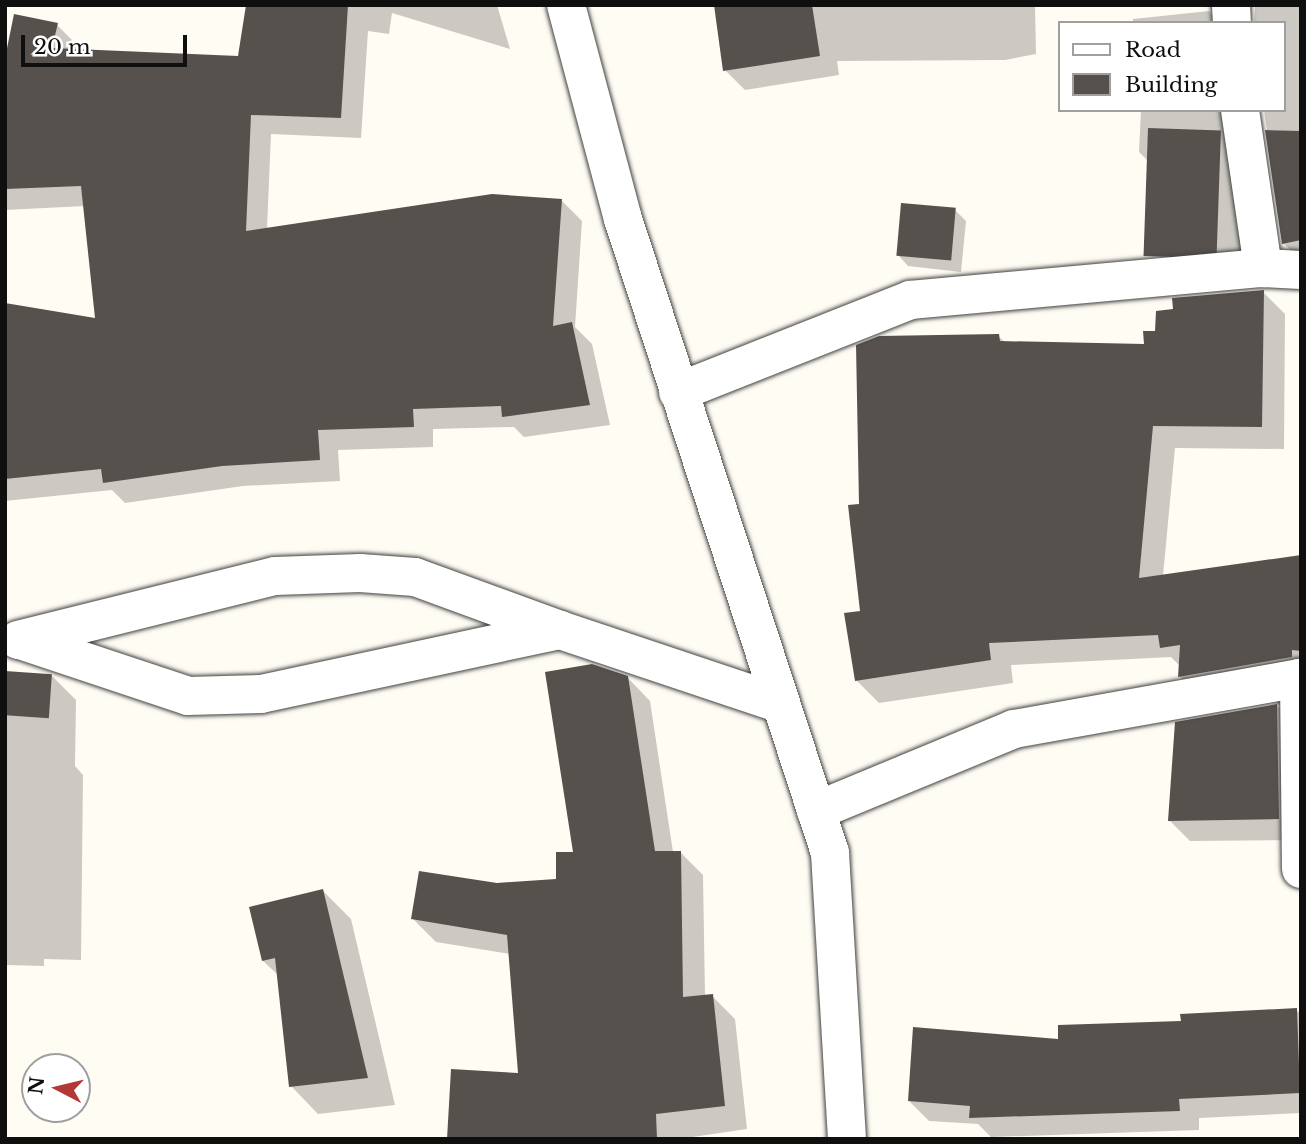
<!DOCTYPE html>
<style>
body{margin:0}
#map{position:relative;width:1306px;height:1144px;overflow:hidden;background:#fefcf3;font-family:"Libre Baskerville",serif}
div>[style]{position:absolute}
.shadow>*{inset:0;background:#0003}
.building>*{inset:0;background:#57514d;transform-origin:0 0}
.roads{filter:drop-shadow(0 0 2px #424242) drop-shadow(0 0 2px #424242)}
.minor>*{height:38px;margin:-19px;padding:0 19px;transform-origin:19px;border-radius:19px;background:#fff}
span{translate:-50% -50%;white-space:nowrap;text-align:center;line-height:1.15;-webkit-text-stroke:7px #fff;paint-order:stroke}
.frame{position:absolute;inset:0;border:7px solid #0f0f0f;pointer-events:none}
.legend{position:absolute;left:1058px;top:21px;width:228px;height:91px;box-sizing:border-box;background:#fff;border:2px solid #9f9f9f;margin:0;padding:9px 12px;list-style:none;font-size:21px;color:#0f0f0f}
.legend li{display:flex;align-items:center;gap:14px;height:35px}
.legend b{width:35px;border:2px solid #9f9f9f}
.north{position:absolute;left:21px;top:1053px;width:70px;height:70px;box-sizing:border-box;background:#fff;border:2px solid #9f9f9f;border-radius:50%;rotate:277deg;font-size:19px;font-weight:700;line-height:28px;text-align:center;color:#0f0f0f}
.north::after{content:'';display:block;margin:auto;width:24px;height:32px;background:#b23735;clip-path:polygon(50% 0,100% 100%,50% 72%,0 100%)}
.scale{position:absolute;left:21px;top:35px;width:166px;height:32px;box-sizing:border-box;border:4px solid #0f0f0f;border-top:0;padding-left:9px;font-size:21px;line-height:24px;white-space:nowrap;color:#0f0f0f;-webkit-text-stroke:5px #fff;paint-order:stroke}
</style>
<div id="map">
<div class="shadow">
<i style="clip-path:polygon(247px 5px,497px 5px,510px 49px,392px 13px,389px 34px,368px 31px,361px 138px,271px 134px,267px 229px,561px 200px,582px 221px,575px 327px,592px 344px,610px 425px,524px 437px,514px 427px,433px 429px,433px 447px,338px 450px,340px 481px,243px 486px,125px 503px,112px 490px,5px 501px,5px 305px,97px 320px,85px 206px,5px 210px,5px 64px,57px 25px,77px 45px,76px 51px,240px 57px)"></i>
<i style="clip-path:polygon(715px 5px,1035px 5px,1036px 54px,1005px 60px,837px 61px,839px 75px,745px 90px,725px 70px)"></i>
<i style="clip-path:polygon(1301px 5px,1301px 260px,1283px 243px,1264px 110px,1283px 110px,1283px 23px,1254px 23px,1255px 7px)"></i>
<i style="clip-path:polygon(1209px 11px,1220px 23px,1133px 23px,1133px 19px)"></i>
<i style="clip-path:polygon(1141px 110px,1250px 110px,1256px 266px,1186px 273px,1167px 254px,1155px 168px,1139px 152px)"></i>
<i style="clip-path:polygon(955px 210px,966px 221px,961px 272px,908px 266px,898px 255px)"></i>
<i style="clip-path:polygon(1263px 292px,1285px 314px,1284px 449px,1175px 448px,1163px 576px,1301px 557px,1301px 682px,1202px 699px,1180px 677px,1180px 666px,1171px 657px,1011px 665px,1013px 683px,879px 703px,856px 680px,862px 612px,861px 505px,998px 336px,1006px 343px,1146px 346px,1157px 333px)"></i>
<i style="clip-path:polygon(5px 674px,51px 675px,76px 700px,75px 766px,83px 775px,81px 960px,44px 959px,44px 966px,5px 965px)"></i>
<i style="clip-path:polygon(627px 677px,650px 701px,673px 852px,680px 852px,703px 875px,705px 996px,712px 996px,735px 1019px,747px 1129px,679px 1139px,449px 1139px,520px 1075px,510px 954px,436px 942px,413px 919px,497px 885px,558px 881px,575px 853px)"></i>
<i style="clip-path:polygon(1277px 706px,1298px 727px,1299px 840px,1190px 841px,1169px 820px)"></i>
<i style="clip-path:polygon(323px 891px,351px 919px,395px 1105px,318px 1114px,291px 1086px,279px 976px,263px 961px)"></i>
<i style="clip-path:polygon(1296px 1010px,1301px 1014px,1301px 1113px,1199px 1118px,1199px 1130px,991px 1137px,978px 1124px,929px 1121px,909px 1101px,1060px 1041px)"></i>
</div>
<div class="building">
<i style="clip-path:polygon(246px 5px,348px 5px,341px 118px,251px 115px,246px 231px,492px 194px,562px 199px,553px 326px,572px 322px,590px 405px,502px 417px,501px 406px,413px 409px,414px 427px,318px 430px,320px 460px,222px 466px,103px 483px,101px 469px,5px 479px,5px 303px,95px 318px,81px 186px,5px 189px,5px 58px,14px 14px,58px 23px,52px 48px,238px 56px)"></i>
<i style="clip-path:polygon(714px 5px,812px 5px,820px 56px,723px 71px)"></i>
<i style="left:1148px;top:128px;width:73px;height:128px;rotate:2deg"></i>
<i style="clip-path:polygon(1265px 130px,1301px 131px,1301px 240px,1282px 244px)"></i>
<i style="left:901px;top:203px;width:55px;height:53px;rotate:5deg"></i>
<i style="clip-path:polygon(1264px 290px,1262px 427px,1153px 426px,1139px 578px,1301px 555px,1301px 651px,1292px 650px,1292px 657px,1178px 677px,1180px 645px,1160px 648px,1158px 635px,989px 643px,991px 660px,855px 681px,844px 613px,860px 611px,848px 505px,859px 504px,856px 345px,879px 336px,999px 334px,1000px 341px,1144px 344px,1143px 331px,1155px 331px,1156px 311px,1173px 309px,1172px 298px)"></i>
<i style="clip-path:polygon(592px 664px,628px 676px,655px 851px,681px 851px,683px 997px,713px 994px,725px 1106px,656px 1114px,657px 1139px,447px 1139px,451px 1069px,518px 1073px,507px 935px,411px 919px,419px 871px,497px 883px,556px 879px,556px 852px,573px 852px,545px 672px)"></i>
<i style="left:5px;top:671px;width:47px;height:44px;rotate:4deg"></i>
<i style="clip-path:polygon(1277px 704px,1279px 819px,1168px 821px,1175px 722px)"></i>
<i style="clip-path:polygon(323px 889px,368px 1078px,289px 1087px,275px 958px,262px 961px,249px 907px)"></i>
<i style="clip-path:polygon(1297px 1008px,1300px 1093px,1179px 1099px,1180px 1111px,969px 1118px,970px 1106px,908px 1101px,913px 1027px,1058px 1039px,1058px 1025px,1181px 1021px,1180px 1014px)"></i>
</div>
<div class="roads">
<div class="minor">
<i style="left:566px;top:5px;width:221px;rotate:75.1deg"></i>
<i style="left:623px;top:219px;width:667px;rotate:71.92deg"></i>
<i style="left:830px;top:853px;width:287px;rotate:86.6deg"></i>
<i style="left:1231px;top:5px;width:18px;rotate:87deg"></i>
<i style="left:1240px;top:110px;width:160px;rotate:81.7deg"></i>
<i style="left:678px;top:392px;width:250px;rotate:-21.6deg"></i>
<i style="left:910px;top:300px;width:354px;rotate:-5.2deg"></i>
<i style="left:1263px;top:268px;width:38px;rotate:3deg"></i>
<i style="left:18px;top:640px;width:265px;rotate:-14deg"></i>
<i style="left:275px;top:576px;width:85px;rotate:-2deg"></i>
<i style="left:360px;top:573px;width:55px;rotate:4.2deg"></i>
<i style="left:415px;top:577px;width:154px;rotate:20.1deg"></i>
<i style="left:20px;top:640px;width:177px;rotate:18.4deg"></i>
<i style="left:188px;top:696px;width:73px;rotate:-1.6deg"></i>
<i style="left:261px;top:694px;width:306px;rotate:-12.1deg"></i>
<i style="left:560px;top:630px;width:233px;rotate:18.5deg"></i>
<i style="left:816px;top:811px;width:214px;rotate:-22.5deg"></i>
<i style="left:1014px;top:729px;width:290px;rotate:-10.1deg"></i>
<i style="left:1299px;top:678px;width:191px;rotate:89.4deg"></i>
</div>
</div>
<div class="frame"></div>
<ul class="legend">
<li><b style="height:9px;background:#fff"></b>Road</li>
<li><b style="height:19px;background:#57514d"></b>Building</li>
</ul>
<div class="north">N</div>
<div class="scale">20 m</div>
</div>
